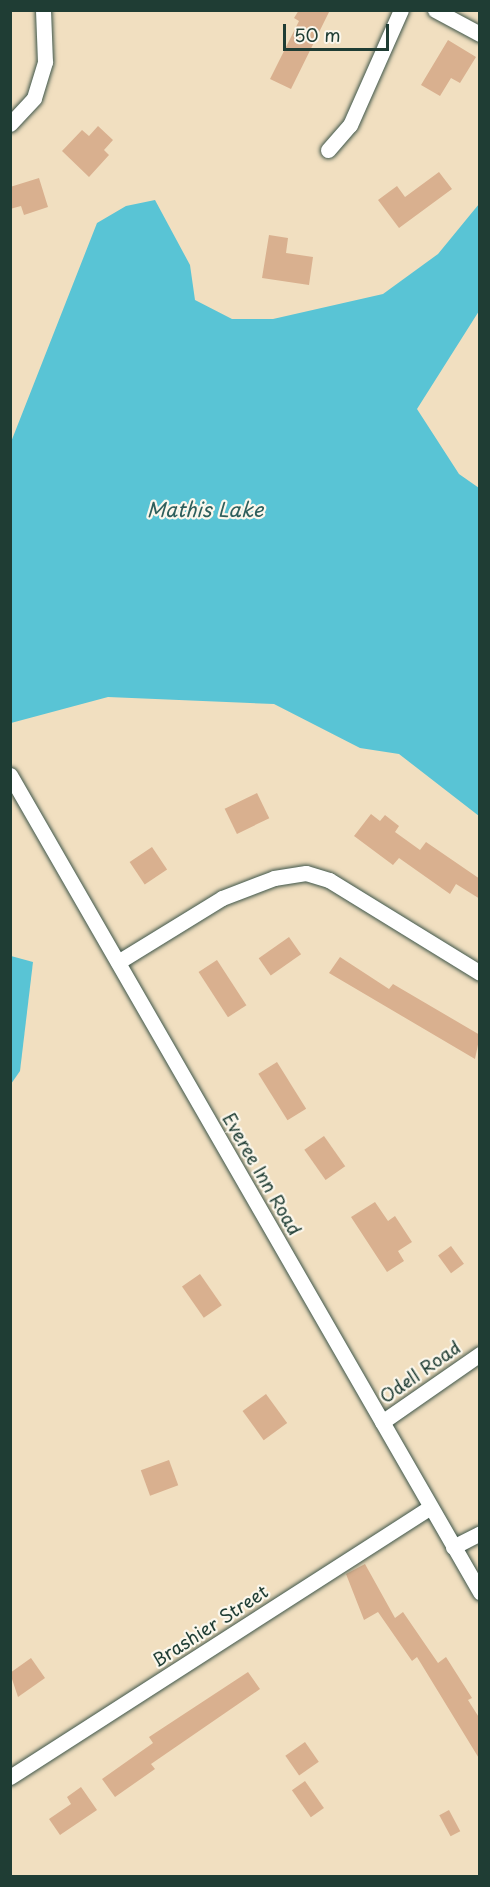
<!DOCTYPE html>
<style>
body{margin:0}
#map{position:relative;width:490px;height:1887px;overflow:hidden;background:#f1dfc0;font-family:"Playpen Sans",sans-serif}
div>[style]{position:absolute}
.water>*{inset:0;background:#59c4d5}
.building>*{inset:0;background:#d9b08f;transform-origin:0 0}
.roads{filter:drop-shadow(0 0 2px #3e5549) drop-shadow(0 0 2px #3e5549)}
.minor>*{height:15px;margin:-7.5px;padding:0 7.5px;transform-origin:7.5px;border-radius:7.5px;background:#fff}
span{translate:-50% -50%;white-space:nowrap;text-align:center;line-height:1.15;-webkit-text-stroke:4.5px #fbf7ec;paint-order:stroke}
.street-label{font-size:18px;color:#1f3d34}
.water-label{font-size:20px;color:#2e5f5c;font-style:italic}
.frame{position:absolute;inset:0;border:12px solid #1f3d34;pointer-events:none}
.scale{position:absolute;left:283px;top:24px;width:106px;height:27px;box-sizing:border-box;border:3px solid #1f3d34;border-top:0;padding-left:8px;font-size:18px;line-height:21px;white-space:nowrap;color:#1f3d34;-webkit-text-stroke:4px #fbf7ec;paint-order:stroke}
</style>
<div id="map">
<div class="water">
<i style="clip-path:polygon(155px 200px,190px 265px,195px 300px,232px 319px,273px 319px,383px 294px,438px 254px,479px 204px,479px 311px,417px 409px,459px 474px,479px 488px,479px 816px,399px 754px,360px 748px,274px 704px,108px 697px,11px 723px,11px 442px,97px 223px,126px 206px)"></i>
<i style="clip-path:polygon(11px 956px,33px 962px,20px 1071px,11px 1084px)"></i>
</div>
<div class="building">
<i style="clip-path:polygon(299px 10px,330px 10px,291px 89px,270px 79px,299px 21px,294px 18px)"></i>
<i style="clip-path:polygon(448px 40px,476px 57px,460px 83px,451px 78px,440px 96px,421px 85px)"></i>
<i style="clip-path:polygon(98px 126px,113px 140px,104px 150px,109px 155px,89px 177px,62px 151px,82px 130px,89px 136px)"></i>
<i style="clip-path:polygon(439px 172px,452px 189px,399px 228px,378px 200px,397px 186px,405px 197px)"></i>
<i style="clip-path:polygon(39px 178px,48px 207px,24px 215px,21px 206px,10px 209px,10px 187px)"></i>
<i style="clip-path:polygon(269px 235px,288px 238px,286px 253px,313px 257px,309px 285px,262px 278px)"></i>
<i style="left:257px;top:793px;width:28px;height:36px;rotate:64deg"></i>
<i style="clip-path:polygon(371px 814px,380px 821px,385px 815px,399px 826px,395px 832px,420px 850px,426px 842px,480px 879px,480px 899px,456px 884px,450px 894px,399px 858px,393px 865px,354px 836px)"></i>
<i style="left:152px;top:847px;width:27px;height:27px;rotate:56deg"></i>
<i style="left:289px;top:937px;width:21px;height:37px;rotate:55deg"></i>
<i style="clip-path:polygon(340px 957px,389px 989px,393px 984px,480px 1035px,475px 1059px,329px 973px)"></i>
<i style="left:217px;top:960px;width:54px;height:22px;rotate:57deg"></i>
<i style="left:277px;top:1062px;width:55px;height:22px;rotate:58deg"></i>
<i style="left:324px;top:1136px;width:37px;height:24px;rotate:55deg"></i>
<i style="clip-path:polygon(375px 1202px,388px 1221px,395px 1216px,412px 1242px,398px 1251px,404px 1261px,387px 1272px,351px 1217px)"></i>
<i style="left:451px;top:1246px;width:22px;height:16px;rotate:54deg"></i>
<i style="left:200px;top:1274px;width:38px;height:22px;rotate:55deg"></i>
<i style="left:266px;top:1394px;width:36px;height:29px;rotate:54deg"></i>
<i style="left:169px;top:1460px;width:27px;height:30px;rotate:70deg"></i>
<i style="clip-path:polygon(365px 1564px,395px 1618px,403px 1612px,438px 1663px,446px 1657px,472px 1698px,468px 1700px,480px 1719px,480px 1760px,417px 1657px,412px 1661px,378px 1612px,364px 1620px,346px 1574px)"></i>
<i style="clip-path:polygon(31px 1658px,45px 1678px,18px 1697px,10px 1673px)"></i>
<i style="clip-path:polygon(248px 1672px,260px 1689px,151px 1764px,155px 1769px,115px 1797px,102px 1779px,153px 1743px,149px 1737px)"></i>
<i style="left:305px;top:1742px;width:24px;height:24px;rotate:55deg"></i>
<i style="left:305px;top:1781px;width:33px;height:16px;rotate:55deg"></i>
<i style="clip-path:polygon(81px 1787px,97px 1810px,60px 1835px,49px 1819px,71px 1804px,67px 1797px)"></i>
<i style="left:449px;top:1810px;width:24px;height:11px;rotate:62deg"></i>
</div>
<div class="roads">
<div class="minor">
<i style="left:435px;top:10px;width:51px;rotate:28.1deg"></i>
<i style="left:10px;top:124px;width:35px;rotate:-47deg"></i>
<i style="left:34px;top:98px;width:38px;rotate:-73deg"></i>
<i style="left:45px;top:62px;width:52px;rotate:-92.2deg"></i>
<i style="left:328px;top:150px;width:33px;rotate:-49deg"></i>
<i style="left:350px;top:125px;width:126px;rotate:-66.1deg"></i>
<i style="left:10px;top:775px;width:943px;rotate:60.09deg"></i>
<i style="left:118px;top:962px;width:122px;rotate:-31.6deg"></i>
<i style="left:222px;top:898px;width:56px;rotate:-21deg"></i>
<i style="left:274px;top:878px;width:32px;rotate:-9deg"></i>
<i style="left:306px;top:873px;width:24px;rotate:17deg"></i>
<i style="left:329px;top:880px;width:177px;rotate:31.6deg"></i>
<i style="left:382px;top:1422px;width:119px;rotate:-34.8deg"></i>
<i style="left:453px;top:1547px;width:30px;rotate:-27deg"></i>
<i style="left:10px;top:1777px;width:499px;rotate:-32.7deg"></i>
</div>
</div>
<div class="street-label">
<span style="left:262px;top:1174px;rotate:60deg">Everee Inn Road</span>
<span style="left:420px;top:1372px;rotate:-35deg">Odell Road</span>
<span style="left:210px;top:1626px;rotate:-33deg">Brashier Street</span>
</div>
<div class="water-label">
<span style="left:205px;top:509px">Mathis Lake</span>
</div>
<div class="frame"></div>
<div class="scale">50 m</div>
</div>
